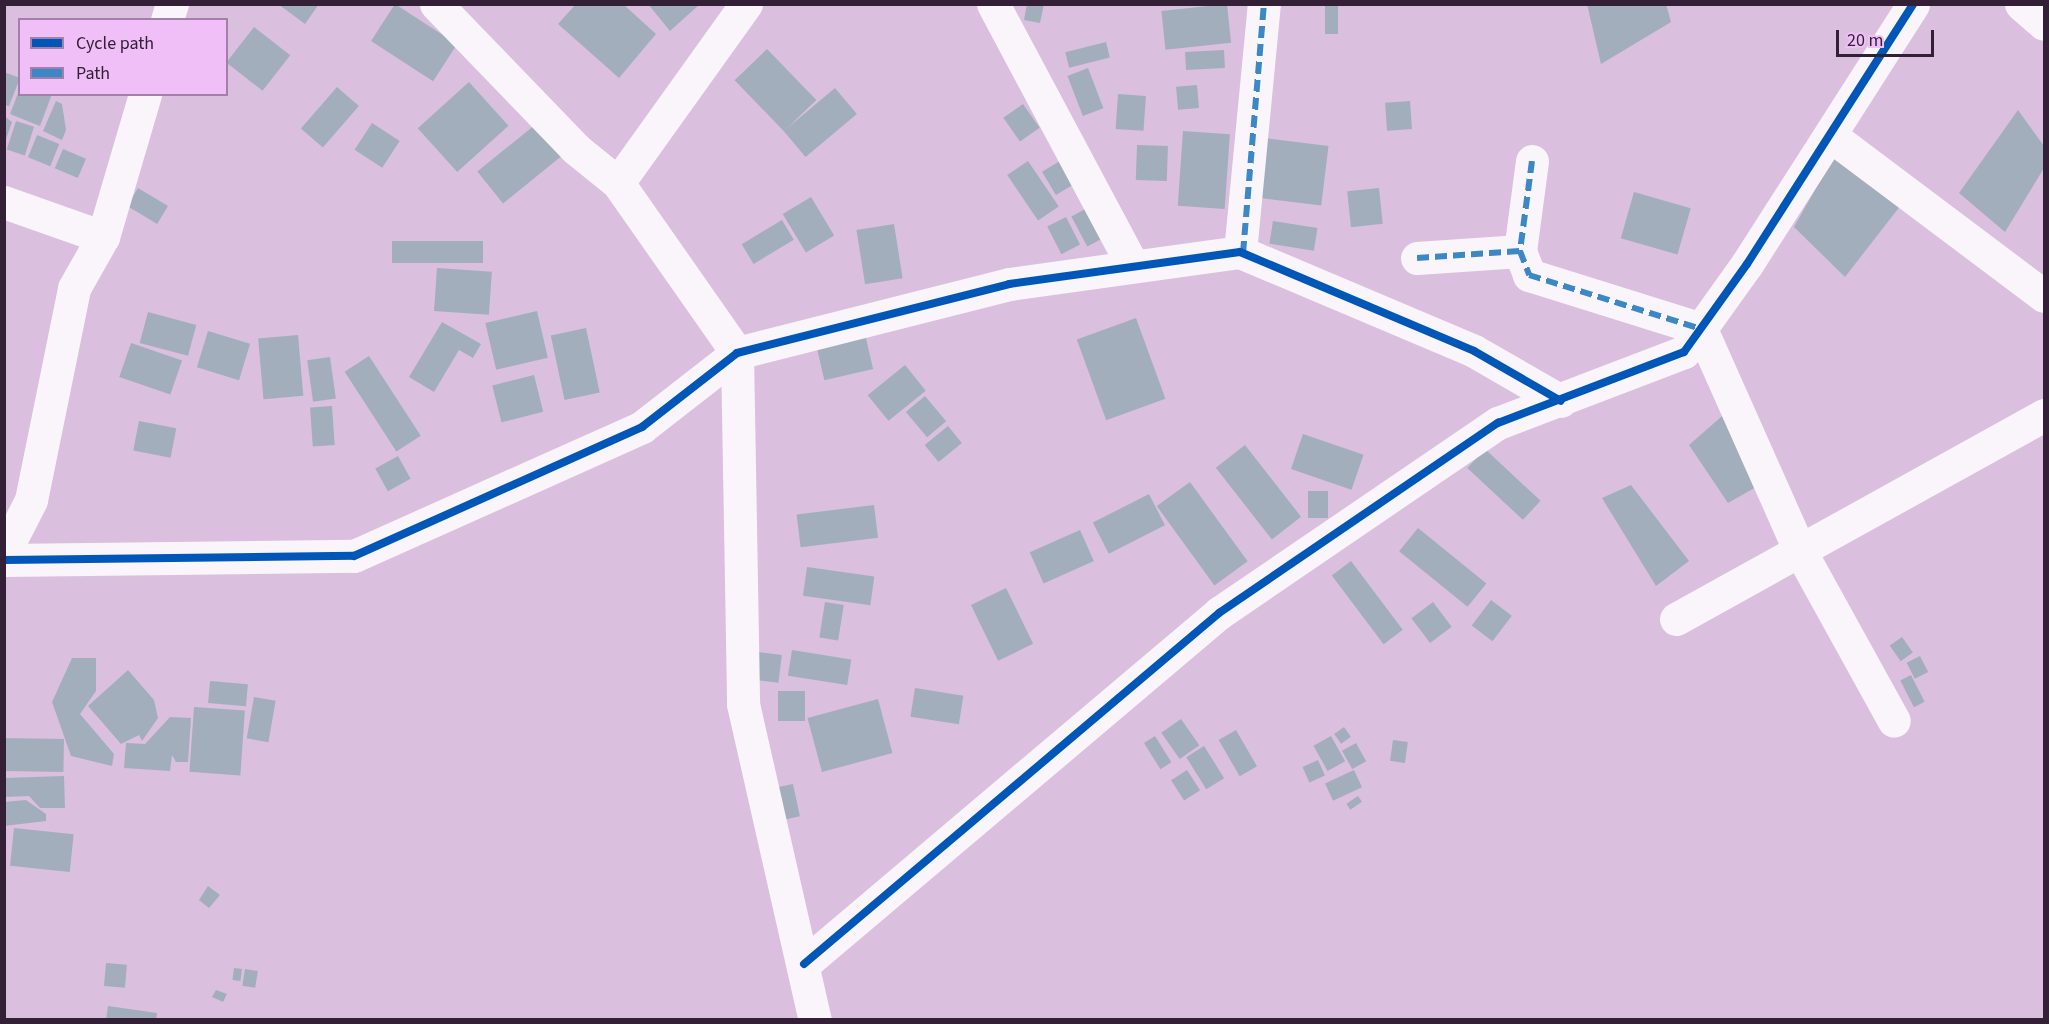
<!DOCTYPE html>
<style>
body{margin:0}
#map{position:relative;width:2049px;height:1024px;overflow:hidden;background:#dabfde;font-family:"Source Sans 3",sans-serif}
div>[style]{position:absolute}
.building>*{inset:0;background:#a3aebd;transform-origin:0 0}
.minor>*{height:33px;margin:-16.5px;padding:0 16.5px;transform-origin:16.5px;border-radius:16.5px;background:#f9f5fa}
.quiet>*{height:6px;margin-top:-3px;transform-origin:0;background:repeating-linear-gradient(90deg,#3c87c5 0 12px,transparent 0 18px)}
.cycleway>*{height:8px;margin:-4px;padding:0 4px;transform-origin:4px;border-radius:4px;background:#0057b8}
span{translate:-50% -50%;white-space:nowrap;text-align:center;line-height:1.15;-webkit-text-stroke:6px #f0bff8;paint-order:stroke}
.frame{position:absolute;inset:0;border:6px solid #332036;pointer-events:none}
.legend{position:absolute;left:18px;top:18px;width:210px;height:78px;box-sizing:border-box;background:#f0bff8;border:2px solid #a47faa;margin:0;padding:8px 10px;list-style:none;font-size:18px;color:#332036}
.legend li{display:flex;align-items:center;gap:12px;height:30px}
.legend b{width:30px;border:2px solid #a47faa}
.scale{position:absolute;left:1836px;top:30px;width:98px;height:27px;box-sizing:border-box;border:3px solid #332036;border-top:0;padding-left:8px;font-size:18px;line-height:21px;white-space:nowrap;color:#332036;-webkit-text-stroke:4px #f0bff8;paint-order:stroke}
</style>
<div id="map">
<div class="building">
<i style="clip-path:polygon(278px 4px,319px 4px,305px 24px)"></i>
<i style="left:395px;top:4px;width:74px;height:44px;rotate:33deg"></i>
<i style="clip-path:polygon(576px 4px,623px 4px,656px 34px,619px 78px,558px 24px)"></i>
<i style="clip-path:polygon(648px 4px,700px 4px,670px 31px)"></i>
<i style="clip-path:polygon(1027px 4px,1044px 4px,1040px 23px,1024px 20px)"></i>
<i style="left:1227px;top:4px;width:39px;height:66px;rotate:84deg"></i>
<i style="left:1325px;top:4px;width:13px;height:30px"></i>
<i style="clip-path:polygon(1587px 4px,1666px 4px,1671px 22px,1601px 64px)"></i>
<i style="left:254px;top:27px;width:46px;height:45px;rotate:38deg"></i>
<i style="left:1106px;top:42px;width:16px;height:42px;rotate:76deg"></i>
<i style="left:767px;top:49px;width:71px;height:45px;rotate:46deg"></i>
<i style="left:1224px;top:50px;width:18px;height:39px;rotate:87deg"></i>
<i style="left:1088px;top:68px;width:43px;height:22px;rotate:69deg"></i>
<i style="clip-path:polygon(4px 72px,20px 78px,9px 106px,4px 105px)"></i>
<i style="left:469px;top:82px;width:59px;height:69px;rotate:48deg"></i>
<i style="left:1197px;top:85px;width:23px;height:21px;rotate:85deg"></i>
<i style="left:337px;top:87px;width:29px;height:55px;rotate:41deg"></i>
<i style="clip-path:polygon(20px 88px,20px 94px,52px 94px,40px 126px,10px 114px)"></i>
<i style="left:835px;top:88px;width:34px;height:67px;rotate:50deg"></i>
<i style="left:1118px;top:94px;width:28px;height:35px;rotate:4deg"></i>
<i style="clip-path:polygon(56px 101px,62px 104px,66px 130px,62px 140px,43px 131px)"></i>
<i style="left:1410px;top:101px;width:28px;height:25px;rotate:86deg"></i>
<i style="left:1023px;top:104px;width:29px;height:24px;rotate:55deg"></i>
<i style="clip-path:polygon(2018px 110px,2044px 146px,2044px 168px,2005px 232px,1959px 193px)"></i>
<i style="clip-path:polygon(4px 116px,12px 122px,5px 142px,4px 142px)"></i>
<i style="left:541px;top:120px;width:41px;height:82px;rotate:51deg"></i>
<i style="left:16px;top:121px;width:19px;height:30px;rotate:18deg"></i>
<i style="left:372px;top:123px;width:33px;height:32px;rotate:33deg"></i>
<i style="left:1183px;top:131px;width:47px;height:75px;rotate:4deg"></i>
<i style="left:37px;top:135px;width:24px;height:24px;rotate:22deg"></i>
<i style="left:1264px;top:138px;width:65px;height:60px;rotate:7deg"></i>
<i style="clip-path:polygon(1841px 144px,1901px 205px,1845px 277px,1794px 227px)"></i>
<i style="left:1137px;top:145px;width:31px;height:35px;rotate:2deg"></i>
<i style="left:63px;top:149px;width:25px;height:21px;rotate:23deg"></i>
<i style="left:1028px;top:161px;width:55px;height:25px;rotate:56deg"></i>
<i style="left:1060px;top:161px;width:27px;height:21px;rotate:59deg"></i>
<i style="left:138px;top:188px;width:35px;height:21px;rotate:31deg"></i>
<i style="left:1379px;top:188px;width:36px;height:32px;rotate:84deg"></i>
<i style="left:1634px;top:192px;width:59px;height:48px;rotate:16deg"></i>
<i style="left:811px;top:197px;width:45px;height:33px;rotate:59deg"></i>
<i style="left:1089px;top:207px;width:34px;height:20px;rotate:62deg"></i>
<i style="left:1066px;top:217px;width:31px;height:21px;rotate:63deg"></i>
<i style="left:782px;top:220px;width:23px;height:47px;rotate:59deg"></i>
<i style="left:1273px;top:221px;width:45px;height:23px;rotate:9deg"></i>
<i style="left:894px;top:224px;width:55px;height:38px;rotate:81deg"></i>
<i style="left:483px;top:241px;width:22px;height:91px;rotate:90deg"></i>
<i style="left:437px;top:268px;width:55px;height:43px;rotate:4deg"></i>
<i style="left:537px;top:311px;width:48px;height:53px;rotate:77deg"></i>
<i style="left:148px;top:312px;width:50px;height:32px;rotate:15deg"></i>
<i style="left:1136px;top:318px;width:86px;height:63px;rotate:70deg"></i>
<i style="clip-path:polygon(442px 322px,481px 344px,473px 358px,459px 350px,434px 392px,409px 377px)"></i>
<i style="left:586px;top:328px;width:66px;height:36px;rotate:78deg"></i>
<i style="left:208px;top:331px;width:44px;height:38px;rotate:17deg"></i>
<i style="left:865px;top:334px;width:36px;height:50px;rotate:77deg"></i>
<i style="left:298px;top:335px;width:61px;height:40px;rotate:85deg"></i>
<i style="left:131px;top:343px;width:54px;height:36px;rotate:19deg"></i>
<i style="left:369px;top:356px;width:95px;height:29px;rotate:57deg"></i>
<i style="left:330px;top:357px;width:42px;height:23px;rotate:82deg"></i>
<i style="left:905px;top:365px;width:33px;height:48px;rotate:51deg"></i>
<i style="left:534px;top:375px;width:38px;height:43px;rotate:76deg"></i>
<i style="left:925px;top:396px;width:33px;height:25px;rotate:50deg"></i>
<i style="clip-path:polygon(1737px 403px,1765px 482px,1728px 503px,1689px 445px)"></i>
<i style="left:332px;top:406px;width:39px;height:22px;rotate:86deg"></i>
<i style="left:139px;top:421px;width:38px;height:30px;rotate:11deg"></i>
<i style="left:948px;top:426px;width:22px;height:30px;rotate:51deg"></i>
<i style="left:1303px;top:434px;width:64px;height:37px;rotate:19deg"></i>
<i style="left:1245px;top:445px;width:91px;height:37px;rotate:52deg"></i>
<i style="left:1485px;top:449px;width:76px;height:26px;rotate:43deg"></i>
<i style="left:398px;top:456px;width:26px;height:26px;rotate:61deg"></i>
<i style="left:1190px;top:482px;width:98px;height:41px;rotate:54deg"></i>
<i style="clip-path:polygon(1631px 485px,1689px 561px,1656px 586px,1602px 498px)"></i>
<i style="left:1308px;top:491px;width:20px;height:27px"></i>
<i style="left:1149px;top:494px;width:35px;height:63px;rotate:63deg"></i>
<i style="left:874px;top:505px;width:33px;height:78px;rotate:83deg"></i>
<i style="left:1418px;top:528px;width:88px;height:30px;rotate:39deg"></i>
<i style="left:1080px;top:530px;width:34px;height:55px;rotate:66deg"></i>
<i style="left:1351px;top:561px;width:86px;height:24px;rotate:53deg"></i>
<i style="left:807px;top:567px;width:68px;height:29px;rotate:8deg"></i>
<i style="left:1006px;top:588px;width:62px;height:39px;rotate:64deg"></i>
<i style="left:1491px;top:600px;width:26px;height:32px;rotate:37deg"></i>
<i style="left:825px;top:602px;width:19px;height:36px;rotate:9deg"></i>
<i style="left:1433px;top:602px;width:31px;height:27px;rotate:53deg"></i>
<i style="left:1902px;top:637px;width:19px;height:15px;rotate:55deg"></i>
<i style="left:792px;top:650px;width:60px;height:26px;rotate:9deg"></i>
<i style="left:757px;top:652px;width:25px;height:28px;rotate:7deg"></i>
<i style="left:1920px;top:656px;width:18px;height:15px;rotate:63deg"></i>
<i style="clip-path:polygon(72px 658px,96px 658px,96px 691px,80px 714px,114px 754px,112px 766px,71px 756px,52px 702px)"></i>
<i style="clip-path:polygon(128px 670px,154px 700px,158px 718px,142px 741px,139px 735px,121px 744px,88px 706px)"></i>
<i style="left:1911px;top:675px;width:30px;height:12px;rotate:63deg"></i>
<i style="left:210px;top:681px;width:38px;height:22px;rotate:5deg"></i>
<i style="left:915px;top:688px;width:49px;height:29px;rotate:9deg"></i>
<i style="left:778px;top:691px;width:27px;height:30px"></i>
<i style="left:254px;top:697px;width:22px;height:42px;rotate:10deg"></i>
<i style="left:878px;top:699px;width:56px;height:73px;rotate:75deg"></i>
<i style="left:194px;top:707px;width:51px;height:65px;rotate:4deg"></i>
<i style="clip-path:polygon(170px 717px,191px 718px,188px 762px,176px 762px,172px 755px,170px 771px,124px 768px,126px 743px,145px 744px)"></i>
<i style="left:1181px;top:719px;width:32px;height:24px;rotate:55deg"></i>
<i style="left:1344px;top:727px;width:12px;height:12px;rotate:55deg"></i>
<i style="left:1236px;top:730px;width:42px;height:20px;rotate:60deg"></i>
<i style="left:1155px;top:736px;width:31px;height:13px;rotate:58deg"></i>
<i style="left:1331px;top:736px;width:29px;height:20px;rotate:61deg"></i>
<i style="left:4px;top:738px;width:60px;height:33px;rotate:1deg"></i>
<i style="left:1393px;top:740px;width:15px;height:21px;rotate:8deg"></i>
<i style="left:1356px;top:743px;width:21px;height:16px;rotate:61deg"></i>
<i style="left:1204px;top:746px;width:38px;height:21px;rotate:58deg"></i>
<i style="left:1318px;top:760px;width:17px;height:17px;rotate:66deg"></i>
<i style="left:1187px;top:770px;width:24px;height:19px;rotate:57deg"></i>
<i style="left:1354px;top:770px;width:19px;height:32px;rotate:65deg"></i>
<i style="clip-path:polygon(64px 776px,65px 808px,40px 808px,29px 796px,4px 797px,4px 778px)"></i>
<i style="left:793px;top:784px;width:33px;height:15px;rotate:78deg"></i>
<i style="left:1358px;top:796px;width:7px;height:14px;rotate:56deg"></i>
<i style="clip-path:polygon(26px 800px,46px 814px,46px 821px,4px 826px,4px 802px)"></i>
<i style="left:14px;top:828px;width:60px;height:38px;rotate:6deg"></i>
<i style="clip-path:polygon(208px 886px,220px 895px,209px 908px,199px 900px)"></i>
<i style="left:106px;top:963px;width:21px;height:23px;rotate:5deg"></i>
<i style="left:234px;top:968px;width:8px;height:12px;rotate:7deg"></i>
<i style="left:245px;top:969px;width:13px;height:17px;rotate:9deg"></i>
<i style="clip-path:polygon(216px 990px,227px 994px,223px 1002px,212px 997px)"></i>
<i style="clip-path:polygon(108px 1006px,157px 1013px,156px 1020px,106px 1020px)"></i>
</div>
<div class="minor">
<i style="left:436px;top:4px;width:202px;rotate:46deg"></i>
<i style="left:576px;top:149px;width:54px;rotate:39deg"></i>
<i style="left:746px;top:4px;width:220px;rotate:125.6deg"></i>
<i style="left:618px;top:183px;width:208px;rotate:55deg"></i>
<i style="left:737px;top:353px;width:351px;rotate:89deg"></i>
<i style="left:743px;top:704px;width:324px;rotate:77.2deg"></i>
<i style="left:993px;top:4px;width:295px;rotate:61.9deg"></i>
<i style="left:2021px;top:4px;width:30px;rotate:41deg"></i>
<i style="left:167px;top:20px;width:17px;rotate:-73deg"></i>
<i style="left:1831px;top:136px;width:266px;rotate:36.9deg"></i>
<i style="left:1532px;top:161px;width:91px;rotate:97.6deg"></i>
<i style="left:1520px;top:251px;width:26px;rotate:69deg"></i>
<i style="left:1529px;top:275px;width:180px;rotate:17.4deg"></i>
<i style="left:1701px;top:329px;width:241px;rotate:66deg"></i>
<i style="left:1799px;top:549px;width:196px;rotate:61.1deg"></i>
<i style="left:4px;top:202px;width:105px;rotate:19.5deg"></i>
<i style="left:1240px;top:252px;width:249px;rotate:-84.5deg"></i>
<i style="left:1417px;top:258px;width:103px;rotate:-3.9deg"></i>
<i style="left:4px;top:553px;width:59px;rotate:-63deg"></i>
<i style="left:31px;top:500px;width:216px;rotate:-78.5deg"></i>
<i style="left:74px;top:288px;width:59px;rotate:-60.4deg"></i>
<i style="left:103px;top:237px;width:149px;rotate:-73.6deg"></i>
<i style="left:4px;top:560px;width:350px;rotate:-0.7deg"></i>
<i style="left:354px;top:556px;width:316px;rotate:-24.1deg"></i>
<i style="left:642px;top:427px;width:120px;rotate:-37.9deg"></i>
<i style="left:737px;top:353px;width:281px;rotate:-14.2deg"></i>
<i style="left:1009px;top:284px;width:233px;rotate:-7.9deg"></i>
<i style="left:1240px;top:252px;width:254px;rotate:22.9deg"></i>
<i style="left:1474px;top:351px;width:100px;rotate:29.9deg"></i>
<i style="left:1676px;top:619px;width:421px;rotate:-29deg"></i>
<i style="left:804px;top:964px;width:544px;rotate:-40.22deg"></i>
<i style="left:1219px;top:613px;width:338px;rotate:-34.3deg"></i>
<i style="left:1498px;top:423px;width:199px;rotate:-20.9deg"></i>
<i style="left:1684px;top:352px;width:108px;rotate:-54.4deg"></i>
<i style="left:1747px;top:264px;width:308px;rotate:-57.4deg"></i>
</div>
<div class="quiet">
<i style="left:1532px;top:161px;width:91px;rotate:97.6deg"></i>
<i style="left:1520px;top:251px;width:26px;rotate:69deg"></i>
<i style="left:1529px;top:275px;width:180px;rotate:17.4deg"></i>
<i style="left:1243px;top:253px;width:250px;rotate:-85.2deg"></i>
<i style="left:1417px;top:258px;width:103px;rotate:-3.9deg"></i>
</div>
<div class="cycleway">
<i style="left:4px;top:560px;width:350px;rotate:-0.7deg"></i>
<i style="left:354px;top:556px;width:316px;rotate:-24.1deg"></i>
<i style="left:642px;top:427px;width:120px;rotate:-37.9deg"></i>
<i style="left:737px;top:353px;width:281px;rotate:-14.2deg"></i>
<i style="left:1009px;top:284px;width:233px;rotate:-7.9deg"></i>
<i style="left:1240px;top:252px;width:254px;rotate:22.9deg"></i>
<i style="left:1474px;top:351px;width:100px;rotate:29.9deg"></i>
<i style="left:804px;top:964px;width:544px;rotate:-40.22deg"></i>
<i style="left:1219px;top:613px;width:338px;rotate:-34.3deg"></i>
<i style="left:1498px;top:423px;width:199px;rotate:-20.9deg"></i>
<i style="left:1684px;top:352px;width:108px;rotate:-54.4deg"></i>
<i style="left:1747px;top:264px;width:308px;rotate:-57.4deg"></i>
</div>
<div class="frame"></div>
<ul class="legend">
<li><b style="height:8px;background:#0057b8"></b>Cycle path</li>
<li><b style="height:8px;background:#3c87c5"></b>Path</li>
</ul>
<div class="scale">20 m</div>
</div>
